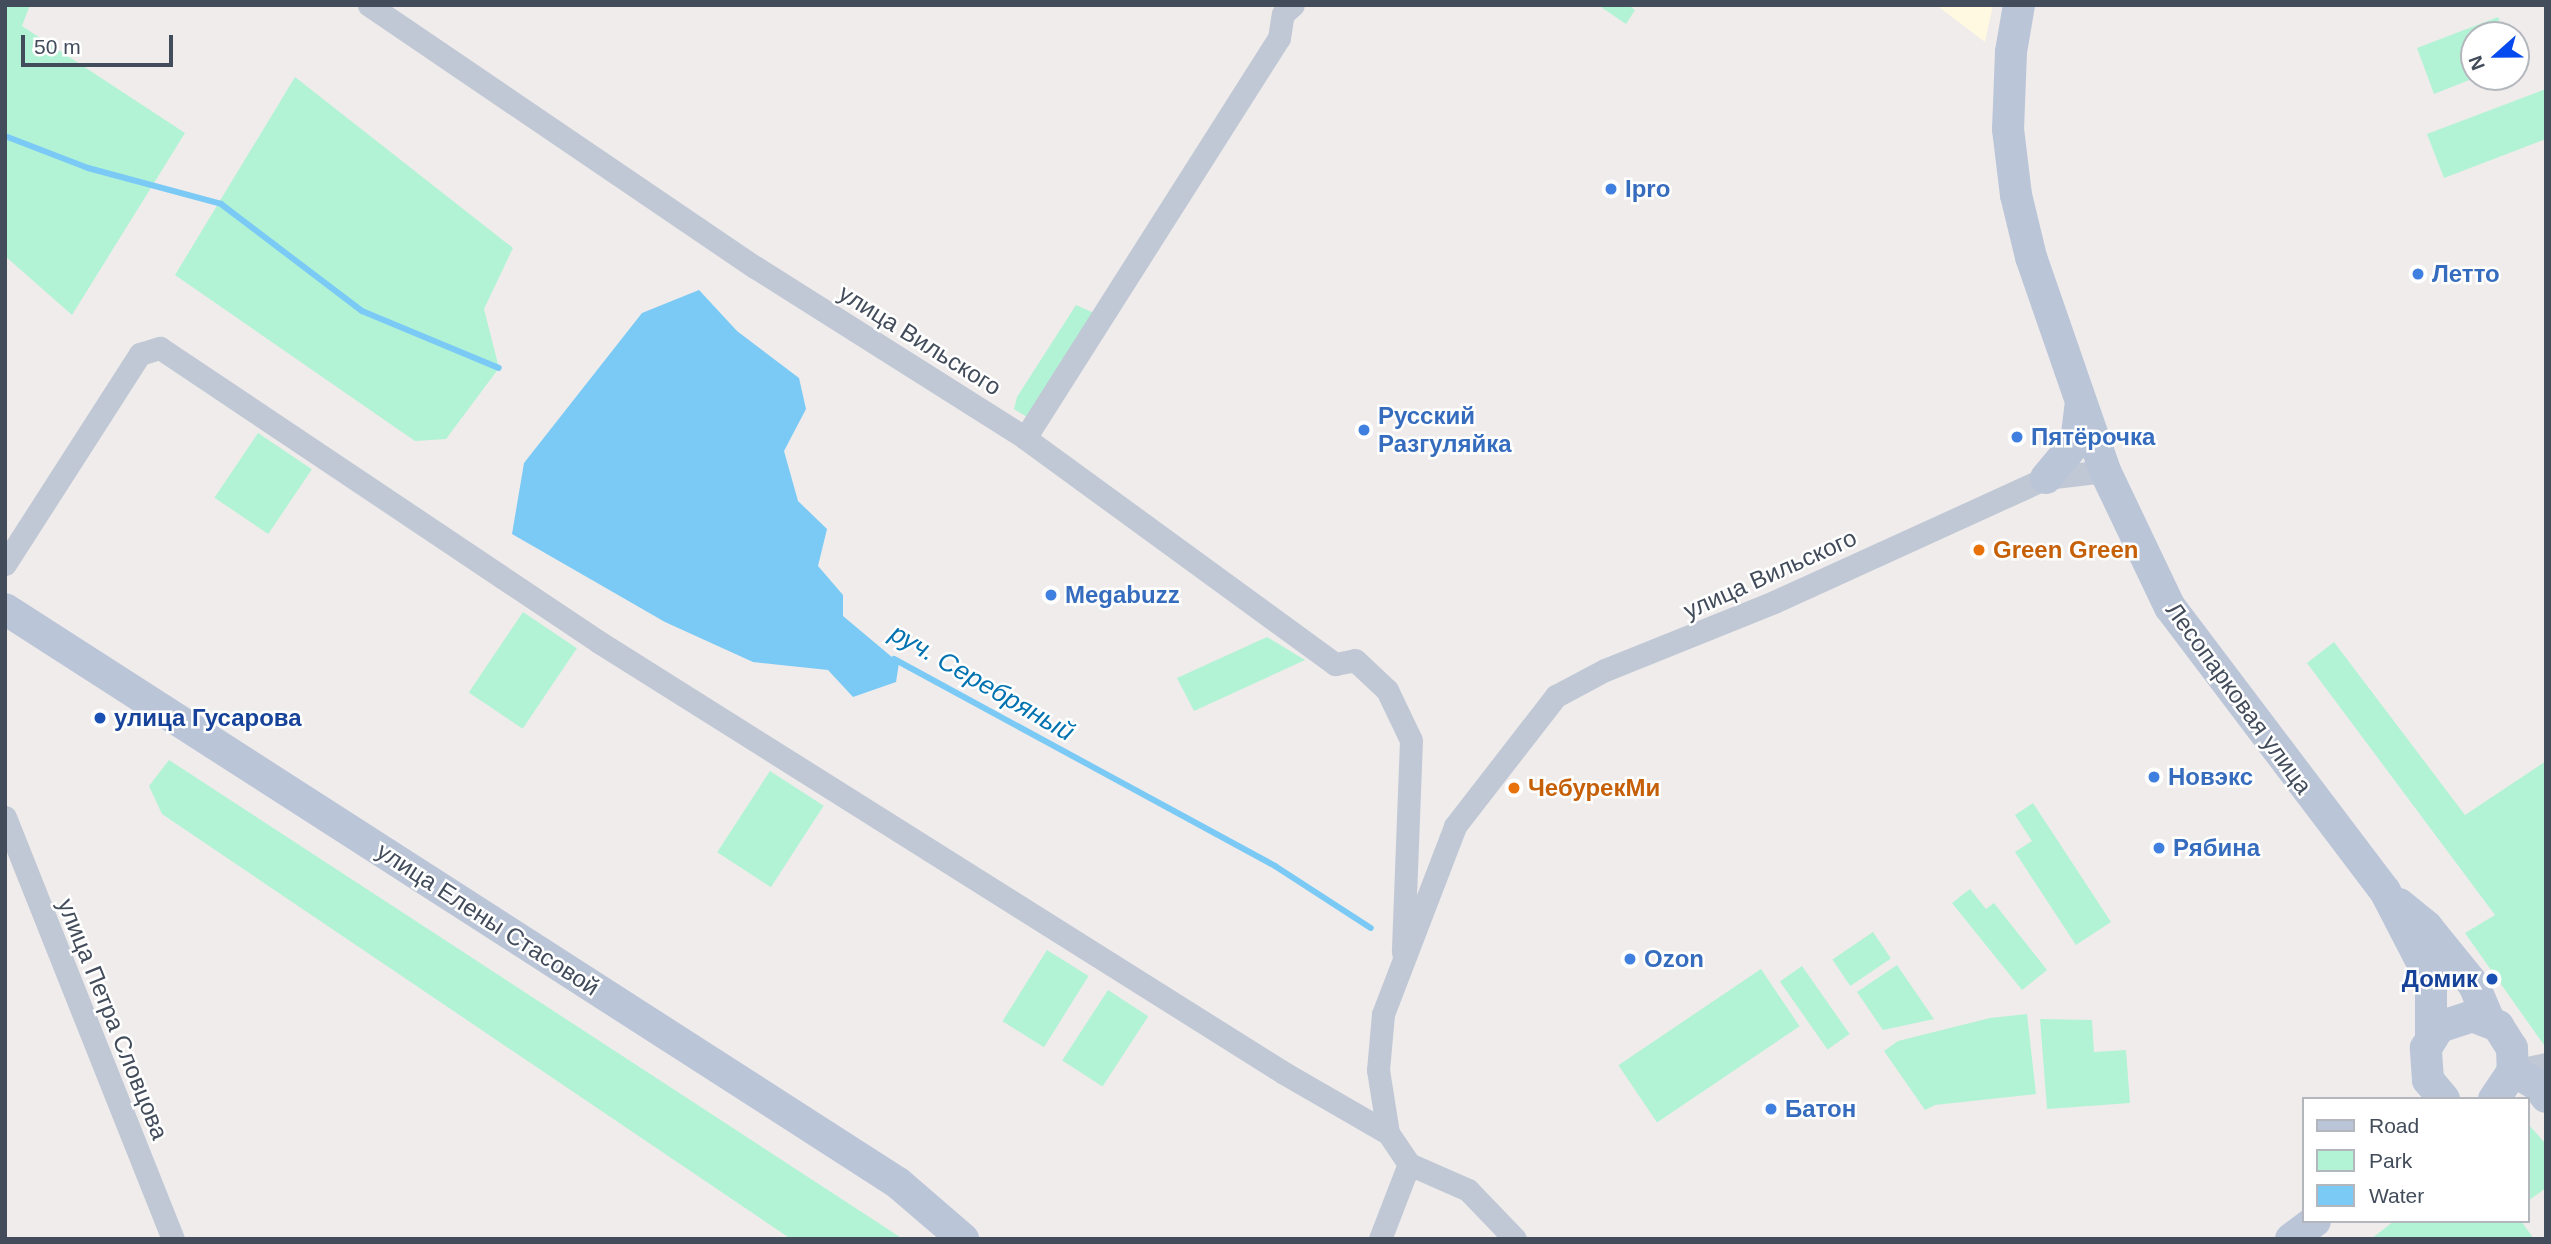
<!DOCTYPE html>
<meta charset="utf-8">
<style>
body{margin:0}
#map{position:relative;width:2551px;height:1244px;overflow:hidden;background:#efeceb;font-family:Arial,sans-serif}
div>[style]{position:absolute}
.commercial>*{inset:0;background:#fef9e0}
.green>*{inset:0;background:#b3f3d5;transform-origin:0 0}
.water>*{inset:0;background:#7acaf5}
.stream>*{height:6px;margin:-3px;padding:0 3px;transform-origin:3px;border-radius:3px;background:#7acaf5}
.minor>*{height:23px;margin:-11.5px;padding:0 11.5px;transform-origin:11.5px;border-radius:11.5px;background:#c0c8d5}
.secondary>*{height:32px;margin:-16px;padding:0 16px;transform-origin:16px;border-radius:16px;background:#bbc5d8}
.dots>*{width:19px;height:19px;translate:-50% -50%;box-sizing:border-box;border:4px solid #fff;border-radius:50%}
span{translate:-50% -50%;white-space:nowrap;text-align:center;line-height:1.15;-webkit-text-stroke:5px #fff;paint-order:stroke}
.shop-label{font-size:24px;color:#366cbe;font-weight:700}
.left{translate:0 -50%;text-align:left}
.street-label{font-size:24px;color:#424c5b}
.food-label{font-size:24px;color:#c56008;font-weight:700}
.transit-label{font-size:24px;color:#164399;font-weight:700}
.right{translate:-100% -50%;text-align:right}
.water-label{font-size:26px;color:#0072b0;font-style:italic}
.frame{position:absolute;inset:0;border:7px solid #424c5b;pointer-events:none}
.legend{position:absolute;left:2302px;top:1097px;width:228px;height:126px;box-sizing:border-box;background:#fff;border:2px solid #b3b7bd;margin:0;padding:9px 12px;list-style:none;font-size:21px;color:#424c5b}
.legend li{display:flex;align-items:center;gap:14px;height:35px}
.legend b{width:35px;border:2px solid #b3b7bd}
.north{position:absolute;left:2460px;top:21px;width:70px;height:70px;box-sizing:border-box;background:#fff;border:2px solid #b3b7bd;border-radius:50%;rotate:249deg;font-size:19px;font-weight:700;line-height:28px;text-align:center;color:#424c5b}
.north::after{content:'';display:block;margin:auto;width:24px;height:32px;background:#054aef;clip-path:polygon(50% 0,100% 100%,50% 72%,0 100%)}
.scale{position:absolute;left:21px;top:35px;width:152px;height:32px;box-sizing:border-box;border:4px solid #424c5b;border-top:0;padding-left:9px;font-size:21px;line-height:24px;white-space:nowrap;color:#424c5b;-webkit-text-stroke:5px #fff;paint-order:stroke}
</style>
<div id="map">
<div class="commercial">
<i style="clip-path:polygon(1936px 5px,1993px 5px,1985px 42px)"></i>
</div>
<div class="green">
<i style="clip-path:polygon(5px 5px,30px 5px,22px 26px,185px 133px,72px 315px,5px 256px)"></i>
<i style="clip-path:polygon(1598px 5px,1628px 5px,1635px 10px,1626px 24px)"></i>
<i style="clip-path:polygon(2498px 17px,2505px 35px,2474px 35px,2477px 77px,2434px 94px,2417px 48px)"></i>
<i style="clip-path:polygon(295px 77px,513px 248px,484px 309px,499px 368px,446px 439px,415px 441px,175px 275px)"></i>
<i style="clip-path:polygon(2546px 89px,2546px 139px,2444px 178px,2427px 134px)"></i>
<i style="clip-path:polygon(1076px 305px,1094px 313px,1027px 417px,1014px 409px,1017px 397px)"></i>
<i style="left:258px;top:433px;width:65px;height:78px;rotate:34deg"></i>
<i style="left:523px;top:612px;width:65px;height:97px;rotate:34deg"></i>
<i style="clip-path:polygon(1267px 637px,1305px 660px,1194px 711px,1177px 678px)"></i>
<i style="clip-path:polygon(2334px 642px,2465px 815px,2546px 761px,2546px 1048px,2465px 933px,2495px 915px,2307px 663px)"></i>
<i style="clip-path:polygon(169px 760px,903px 1239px,791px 1239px,162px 814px,149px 786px)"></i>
<i style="left:770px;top:771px;width:64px;height:97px;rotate:33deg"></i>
<i style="clip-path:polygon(2033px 803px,2111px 922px,2076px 945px,2015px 852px,2032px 841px,2015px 815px)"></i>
<i style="clip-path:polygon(1970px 889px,1986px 909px,1994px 903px,2047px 970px,2022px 990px,1952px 903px)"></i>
<i style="left:1873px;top:932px;width:32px;height:49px;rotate:56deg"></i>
<i style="left:1047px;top:950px;width:49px;height:84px;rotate:32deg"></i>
<i style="clip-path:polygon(1897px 965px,1934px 1019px,1883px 1030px,1857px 992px)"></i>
<i style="left:1802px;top:966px;width:83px;height:27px;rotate:55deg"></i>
<i style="left:1761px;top:969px;width:69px;height:172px;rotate:56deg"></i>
<i style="left:1108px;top:990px;width:48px;height:84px;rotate:33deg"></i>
<i style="clip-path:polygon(2027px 1014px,2036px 1094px,1935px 1105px,1925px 1110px,1884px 1051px,1898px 1041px,1990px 1018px)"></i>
<i style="clip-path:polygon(2040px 1019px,2092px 1020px,2094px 1052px,2126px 1050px,2130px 1103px,2047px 1109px)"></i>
<i style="clip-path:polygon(2528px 1124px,2546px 1144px,2546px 1188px,2528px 1201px)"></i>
<i style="clip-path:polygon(2394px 1221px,2521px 1221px,2534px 1239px,2371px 1239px)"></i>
</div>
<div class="water">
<i style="clip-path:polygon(699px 290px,737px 331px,799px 378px,806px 409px,784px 451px,798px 501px,827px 529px,818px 566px,843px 595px,843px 616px,899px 663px,896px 682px,853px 697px,828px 670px,753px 662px,665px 622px,512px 534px,524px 463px,642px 313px)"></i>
</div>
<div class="stream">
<i style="left:5px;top:136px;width:89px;rotate:21.1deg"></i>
<i style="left:88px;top:168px;width:138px;rotate:15.1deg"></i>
<i style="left:221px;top:204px;width:177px;rotate:37.2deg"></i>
<i style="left:362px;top:311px;width:148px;rotate:22.6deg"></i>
<i style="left:894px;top:659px;width:434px;rotate:28.5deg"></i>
<i style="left:1275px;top:866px;width:114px;rotate:32.9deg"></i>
</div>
<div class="minor">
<i style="left:369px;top:5px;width:467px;rotate:34.2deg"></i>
<i style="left:755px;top:267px;width:320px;rotate:32.3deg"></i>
<i style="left:1025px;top:438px;width:384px;rotate:36.1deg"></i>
<i style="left:1335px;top:664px;width:20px;rotate:-11deg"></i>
<i style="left:1355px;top:660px;width:44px;rotate:43.2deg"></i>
<i style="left:1387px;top:690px;width:55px;rotate:64.4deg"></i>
<i style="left:1411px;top:740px;width:212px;rotate:92.2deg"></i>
<i style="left:1025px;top:438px;width:474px;rotate:-57.6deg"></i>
<i style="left:1279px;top:38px;width:24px;rotate:-81deg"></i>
<i style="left:1283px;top:14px;width:13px;rotate:-42deg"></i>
<i style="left:5px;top:564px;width:250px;rotate:-57.3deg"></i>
<i style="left:140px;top:354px;width:21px;rotate:-17deg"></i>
<i style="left:160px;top:348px;width:528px;rotate:33.81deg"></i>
<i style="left:599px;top:642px;width:809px;rotate:32.18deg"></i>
<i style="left:1284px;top:1073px;width:120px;rotate:30deg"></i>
<i style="left:5px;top:817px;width:454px;rotate:68.3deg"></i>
<i style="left:2513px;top:1071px;width:34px;rotate:-12deg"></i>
<i style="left:1409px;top:1164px;width:64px;rotate:23.8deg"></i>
<i style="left:1468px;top:1190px;width:68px;rotate:46.2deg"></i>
<i style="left:1380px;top:1239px;width:80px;rotate:-68.9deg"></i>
<i style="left:1409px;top:1164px;width:37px;rotate:-124deg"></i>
<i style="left:1388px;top:1133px;width:64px;rotate:-99deg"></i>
<i style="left:1378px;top:1070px;width:56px;rotate:-84.9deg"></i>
<i style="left:1383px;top:1014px;width:201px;rotate:-69deg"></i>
<i style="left:1455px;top:826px;width:165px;rotate:-52.2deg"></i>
<i style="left:1556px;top:696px;width:55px;rotate:-28deg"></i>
<i style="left:1605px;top:670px;width:182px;rotate:-21.9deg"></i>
<i style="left:1774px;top:602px;width:299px;rotate:-24.5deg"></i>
<i style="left:2046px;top:478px;width:59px;rotate:-6.8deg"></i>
</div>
<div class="secondary">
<i style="left:2019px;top:5px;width:48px;rotate:99.7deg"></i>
<i style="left:2011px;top:52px;width:77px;rotate:92.2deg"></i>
<i style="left:2008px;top:129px;width:66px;rotate:83.1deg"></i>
<i style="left:2016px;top:195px;width:64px;rotate:76.4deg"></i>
<i style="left:2031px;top:257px;width:226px;rotate:70.9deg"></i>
<i style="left:2105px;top:471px;width:151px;rotate:64.5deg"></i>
<i style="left:2170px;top:607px;width:356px;rotate:52.9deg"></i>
<i style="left:2385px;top:891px;width:89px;rotate:62.6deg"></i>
<i style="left:2426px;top:970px;width:21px;rotate:76deg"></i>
<i style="left:2431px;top:990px;width:47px;rotate:90deg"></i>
<i style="left:2046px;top:478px;width:47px;rotate:-50.2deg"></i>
<i style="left:2076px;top:442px;width:35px;rotate:-83deg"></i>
<i style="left:5px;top:609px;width:1062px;rotate:32.73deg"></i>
<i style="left:898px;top:1183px;width:86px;rotate:40.7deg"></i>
<i style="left:2399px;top:904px;width:36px;rotate:39deg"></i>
<i style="left:2427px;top:927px;width:75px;rotate:51deg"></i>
<i style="left:2474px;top:985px;width:38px;rotate:67deg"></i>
<i style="left:2513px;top:1071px;width:28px;rotate:30deg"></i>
<i style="left:2537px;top:1085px;width:15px;rotate:53deg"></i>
<i style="left:2444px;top:1099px;width:25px;rotate:-130deg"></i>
<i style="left:2428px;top:1080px;width:32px;rotate:-94deg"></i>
<i style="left:2426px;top:1048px;width:25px;rotate:-58deg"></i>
<i style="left:2439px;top:1027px;width:35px;rotate:-18deg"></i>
<i style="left:2472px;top:1016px;width:28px;rotate:21deg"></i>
<i style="left:2498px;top:1026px;width:26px;rotate:58deg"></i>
<i style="left:2512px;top:1048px;width:23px;rotate:88deg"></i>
<i style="left:2513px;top:1071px;width:34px;rotate:124deg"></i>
<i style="left:2291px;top:1239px;width:30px;rotate:-37deg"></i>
</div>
<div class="dots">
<i style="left:1611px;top:189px;background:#3f7fe0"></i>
<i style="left:2418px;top:274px;background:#3f7fe0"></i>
<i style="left:1364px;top:430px;background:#3f7fe0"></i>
<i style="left:2017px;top:437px;background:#3f7fe0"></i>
<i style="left:1979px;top:550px;background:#e8710a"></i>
<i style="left:1051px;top:595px;background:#3f7fe0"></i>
<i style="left:100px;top:718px;background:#1a4fb4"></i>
<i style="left:2154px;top:777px;background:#3f7fe0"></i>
<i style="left:1514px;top:788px;background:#e8710a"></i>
<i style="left:2159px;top:848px;background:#3f7fe0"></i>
<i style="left:1630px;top:959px;background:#3f7fe0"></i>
<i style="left:2492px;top:979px;background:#1a4fb4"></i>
<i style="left:1771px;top:1109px;background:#3f7fe0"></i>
</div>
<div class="shop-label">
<span class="left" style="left:1625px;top:189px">Ipro</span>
<span class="left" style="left:2432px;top:274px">Летто</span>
<span class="left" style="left:1378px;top:430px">Русский<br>Разгуляйка</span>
<span class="left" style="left:2031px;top:437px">Пятёрочка</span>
<span class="left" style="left:1065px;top:595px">Megabuzz</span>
<span class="left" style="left:2168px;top:777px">Новэкс</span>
<span class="left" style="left:2173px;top:848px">Рябина</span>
<span class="left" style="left:1644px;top:959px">Ozon</span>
<span class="left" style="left:1785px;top:1109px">Батон</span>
</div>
<div class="street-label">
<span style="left:920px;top:340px;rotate:32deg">улица Вильского</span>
<span style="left:1770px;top:574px;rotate:-24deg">улица Вильского</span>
<span style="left:2239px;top:698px;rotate:54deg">Лесопарковая улица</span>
<span style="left:488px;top:919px;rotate:33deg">улица Елены Стасовой</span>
<span style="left:113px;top:1019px;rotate:68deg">улица Петра Словцова</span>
</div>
<div class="food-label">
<span class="left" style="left:1993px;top:550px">Green Green</span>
<span class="left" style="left:1528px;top:788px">ЧебурекМи</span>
</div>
<div class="transit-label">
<span class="left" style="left:114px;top:718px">улица Гусарова</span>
<span class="right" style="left:2478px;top:979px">Домик</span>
</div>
<div class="water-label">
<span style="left:982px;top:683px;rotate:30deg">руч. Серебряный</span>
</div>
<div class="frame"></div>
<ul class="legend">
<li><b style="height:9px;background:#bbc5d8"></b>Road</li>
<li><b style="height:19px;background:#b3f3d5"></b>Park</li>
<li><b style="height:19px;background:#7acaf5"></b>Water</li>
</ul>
<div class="north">N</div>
<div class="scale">50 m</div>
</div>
